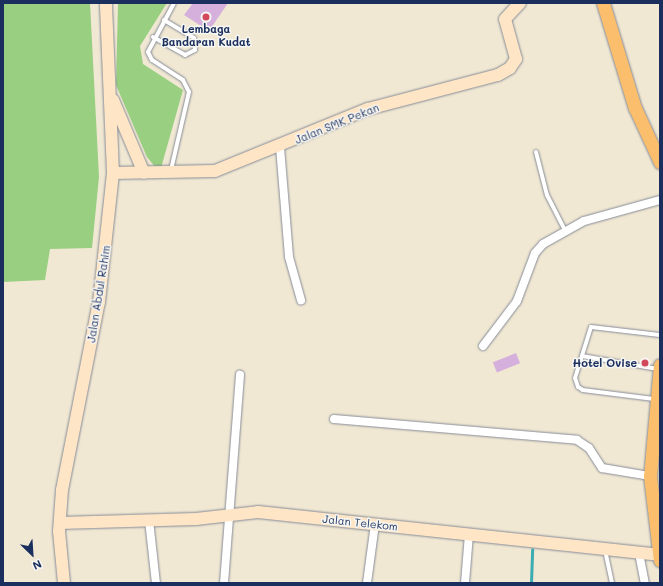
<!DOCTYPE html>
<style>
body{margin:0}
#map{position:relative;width:663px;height:586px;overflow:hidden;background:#f1e8d3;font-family:Mali,sans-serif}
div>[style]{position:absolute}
.green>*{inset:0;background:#99cf80}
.stream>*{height:2.5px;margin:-1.25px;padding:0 1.25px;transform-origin:1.25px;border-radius:1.25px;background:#3aacb2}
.building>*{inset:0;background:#d5b0dc;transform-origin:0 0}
.roads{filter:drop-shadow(0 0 1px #868c98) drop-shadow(0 0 1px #868c98)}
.lane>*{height:4px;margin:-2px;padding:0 2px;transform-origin:2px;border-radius:2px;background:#fff}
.street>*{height:8px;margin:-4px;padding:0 4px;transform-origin:4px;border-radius:4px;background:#fff}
.secondary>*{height:12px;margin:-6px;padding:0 6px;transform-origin:6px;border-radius:6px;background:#fde5c5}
.primary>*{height:13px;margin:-6.5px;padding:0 6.5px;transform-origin:6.5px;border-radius:6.5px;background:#fabe6d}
.dots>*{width:11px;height:11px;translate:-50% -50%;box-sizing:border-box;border:2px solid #f6f6f2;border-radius:50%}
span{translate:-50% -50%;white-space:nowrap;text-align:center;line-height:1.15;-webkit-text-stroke:3px #f6f6f2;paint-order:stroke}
.poi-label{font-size:11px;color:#1b2f5e;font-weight:700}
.right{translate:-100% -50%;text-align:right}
.street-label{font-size:11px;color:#1b2f5e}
.frame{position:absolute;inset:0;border:4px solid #1b2f5e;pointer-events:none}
.north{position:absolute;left:12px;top:534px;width:40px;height:40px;-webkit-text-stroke:3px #f6f6f2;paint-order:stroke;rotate:155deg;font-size:11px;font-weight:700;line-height:16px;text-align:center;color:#1b2f5e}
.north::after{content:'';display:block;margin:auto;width:14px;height:18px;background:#1b2f5e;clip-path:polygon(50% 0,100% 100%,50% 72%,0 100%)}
</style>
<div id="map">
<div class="green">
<i style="clip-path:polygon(3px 3px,90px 3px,99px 177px,92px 248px,50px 249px,45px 280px,3px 282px)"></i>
<i style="clip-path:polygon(118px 3px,167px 3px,140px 46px,143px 64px,183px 90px,161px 168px,156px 168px,147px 157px,116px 85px)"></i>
</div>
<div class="stream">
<i style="left:531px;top:583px;width:33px;rotate:-88deg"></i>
</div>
<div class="building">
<i style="clip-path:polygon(193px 3px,228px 3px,209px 31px,184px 15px)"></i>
<i style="left:516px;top:353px;width:11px;height:25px;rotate:68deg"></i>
</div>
<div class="roads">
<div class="lane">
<i style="left:153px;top:37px;width:37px;rotate:29deg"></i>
<i style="left:185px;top:55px;width:11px;rotate:-27deg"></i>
<i style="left:195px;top:50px;width:12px;rotate:-95deg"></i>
<i style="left:194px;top:38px;width:35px;rotate:-149deg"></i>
<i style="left:536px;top:152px;width:44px;rotate:75.7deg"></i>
<i style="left:547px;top:195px;width:38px;rotate:63deg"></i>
<i style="left:171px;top:170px;width:80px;rotate:-77deg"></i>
<i style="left:189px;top:92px;width:13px;rotate:-117deg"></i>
<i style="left:183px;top:80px;width:37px;rotate:-147deg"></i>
<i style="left:152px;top:60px;width:9px;rotate:-117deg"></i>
<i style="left:148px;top:52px;width:55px;rotate:-62deg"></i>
<i style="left:582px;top:356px;width:77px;rotate:9.7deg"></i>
<i style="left:654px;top:399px;width:72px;rotate:-172.8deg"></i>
<i style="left:583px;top:390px;width:6px;rotate:-149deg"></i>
<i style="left:578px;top:387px;width:9px;rotate:-108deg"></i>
<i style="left:575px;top:378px;width:53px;rotate:-72.6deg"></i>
<i style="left:591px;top:327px;width:69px;rotate:6.6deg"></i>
<i style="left:605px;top:550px;width:34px;rotate:78deg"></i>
</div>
<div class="street">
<i style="left:280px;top:147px;width:110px;rotate:85.3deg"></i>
<i style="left:289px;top:257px;width:45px;rotate:74.4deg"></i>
<i style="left:483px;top:346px;width:56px;rotate:-52.9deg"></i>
<i style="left:517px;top:301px;width:51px;rotate:-69.4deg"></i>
<i style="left:535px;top:253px;width:12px;rotate:-48deg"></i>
<i style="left:543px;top:244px;width:47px;rotate:-29.3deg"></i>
<i style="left:584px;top:221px;width:79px;rotate:-15.4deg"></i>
<i style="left:334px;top:419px;width:244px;rotate:4.9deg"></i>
<i style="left:577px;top:440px;width:14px;rotate:34deg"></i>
<i style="left:589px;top:448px;width:24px;rotate:57deg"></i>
<i style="left:602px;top:468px;width:49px;rotate:9.5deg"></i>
<i style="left:149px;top:520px;width:63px;rotate:83.7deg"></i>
<i style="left:639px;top:553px;width:31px;rotate:79deg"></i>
<i style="left:224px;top:583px;width:209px;rotate:-85.6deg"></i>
<i style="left:367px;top:583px;width:60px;rotate:-82.3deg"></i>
<i style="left:465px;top:583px;width:49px;rotate:-85.3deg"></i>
</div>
<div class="secondary">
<i style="left:113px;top:100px;width:79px;rotate:67deg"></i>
<i style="left:113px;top:173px;width:102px;rotate:-1.1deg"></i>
<i style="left:215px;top:171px;width:165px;rotate:-22.1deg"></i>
<i style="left:368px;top:109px;width:134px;rotate:-14.7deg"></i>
<i style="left:498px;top:75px;width:14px;rotate:-30deg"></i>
<i style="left:510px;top:68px;width:11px;rotate:-56deg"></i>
<i style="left:516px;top:59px;width:41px;rotate:-105.4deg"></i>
<i style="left:505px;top:19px;width:22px;rotate:-47deg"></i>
<i style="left:60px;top:523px;width:136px;rotate:-1.7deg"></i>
<i style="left:196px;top:519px;width:62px;rotate:-6.4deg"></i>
<i style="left:258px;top:512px;width:403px;rotate:6.1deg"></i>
<i style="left:64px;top:583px;width:52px;rotate:-95.5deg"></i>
<i style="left:59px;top:531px;width:41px;rotate:-85.8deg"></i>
<i style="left:62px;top:490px;width:192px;rotate:-78.9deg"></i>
<i style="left:99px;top:302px;width:130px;rotate:-83.8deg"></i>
<i style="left:113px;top:173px;width:170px;rotate:-92.4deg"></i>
</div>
<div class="primary">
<i style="left:603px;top:3px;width:110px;rotate:73.1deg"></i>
<i style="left:635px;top:108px;width:60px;rotate:65.2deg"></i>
<i style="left:660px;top:365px;width:111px;rotate:95.1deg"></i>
<i style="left:650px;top:476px;width:85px;rotate:83.2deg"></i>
</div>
</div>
<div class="dots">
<i style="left:206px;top:17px;background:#d1495b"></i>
<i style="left:645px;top:363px;background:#d1495b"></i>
</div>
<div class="poi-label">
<span style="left:206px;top:36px">Lembaga<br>Bandaran Kudat</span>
<span class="right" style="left:637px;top:363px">Hotel Ovise</span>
</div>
<div class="street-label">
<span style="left:337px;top:124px;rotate:-22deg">Jalan SMK Pekan</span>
<span style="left:99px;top:294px;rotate:-81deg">Jalan Abdul Rahim</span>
<span style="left:360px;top:523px;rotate:6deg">Jalan Telekom</span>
</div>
<div class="frame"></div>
<div class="north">N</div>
</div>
